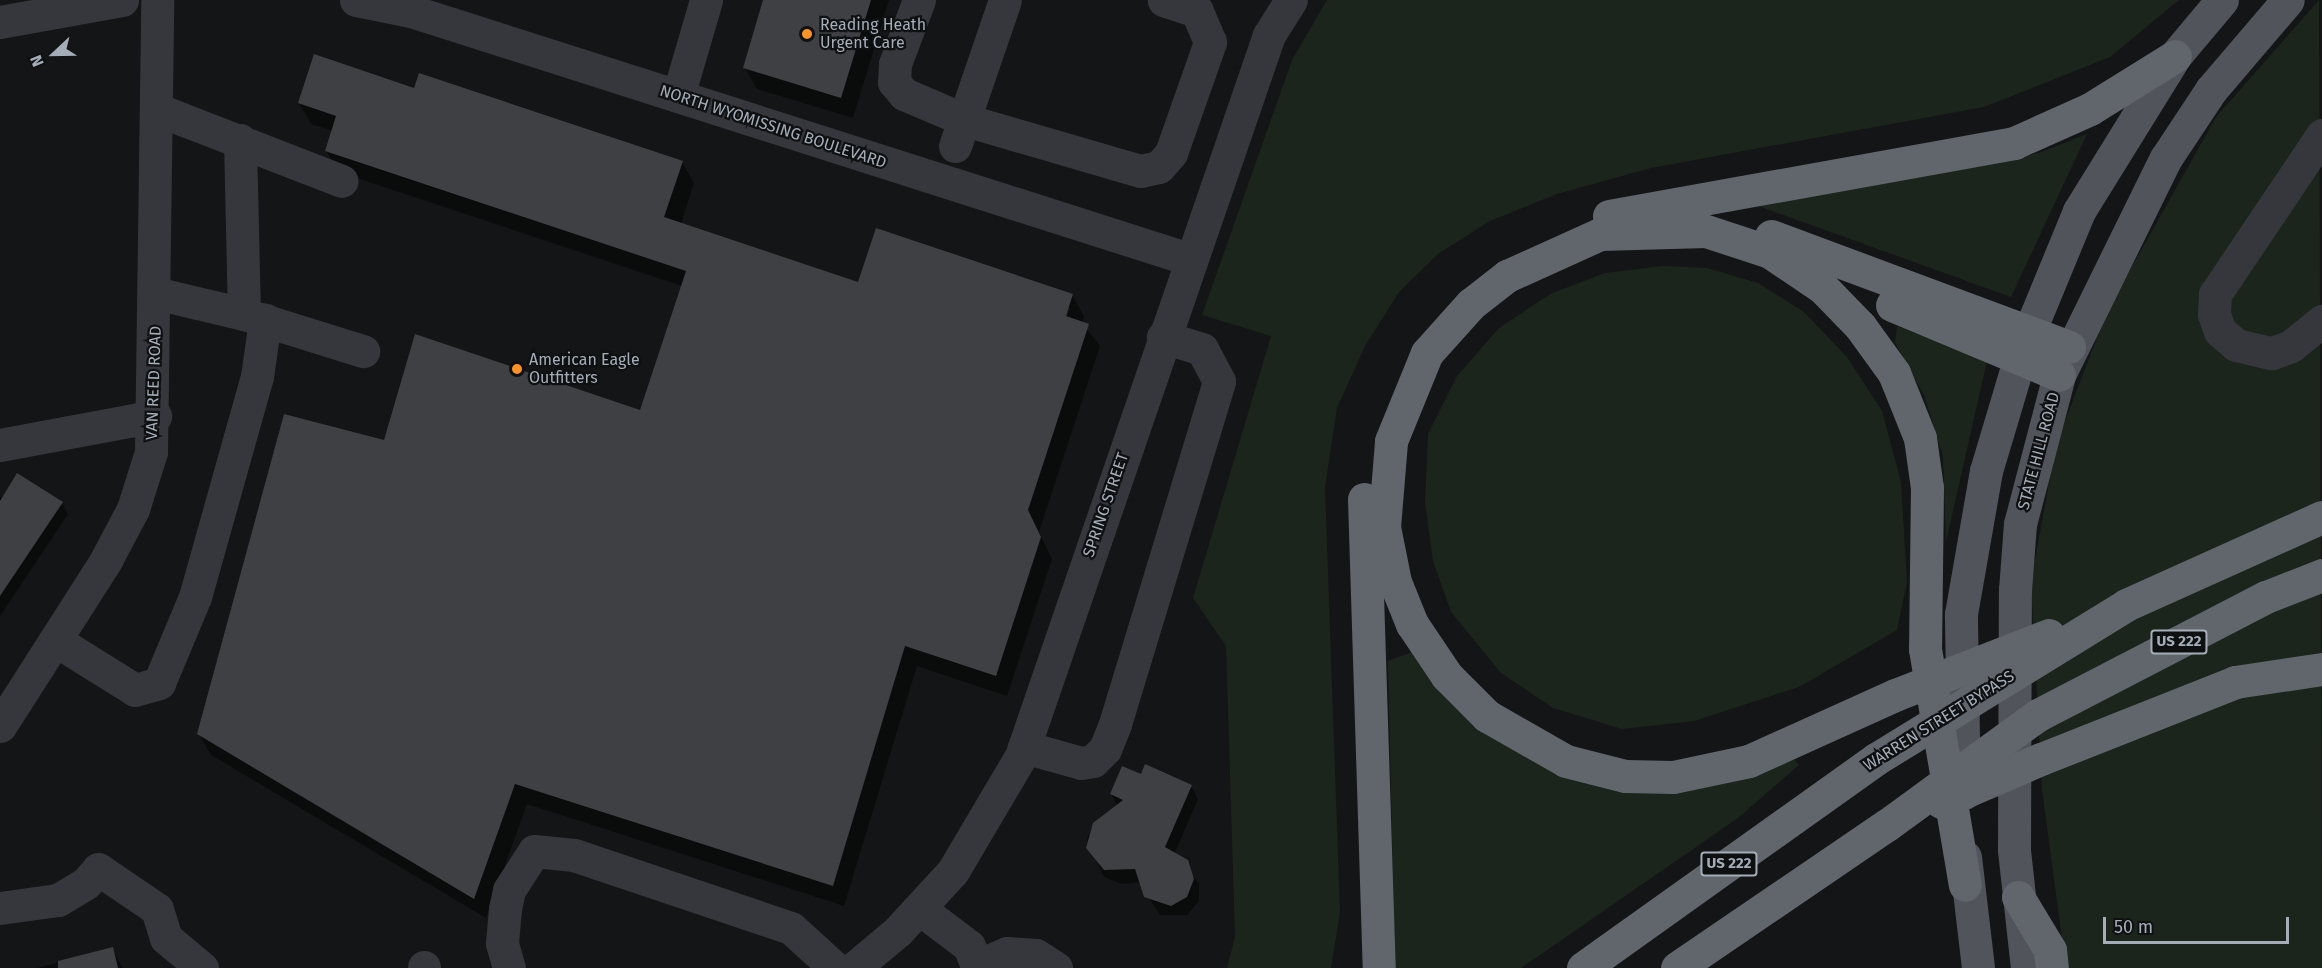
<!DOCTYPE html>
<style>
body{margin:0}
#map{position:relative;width:2322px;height:968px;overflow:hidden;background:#141516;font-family:"Fira Sans",sans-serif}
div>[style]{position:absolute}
.green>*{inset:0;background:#1c251c}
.shadow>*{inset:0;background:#0007}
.building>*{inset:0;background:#3e4044}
.minor>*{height:33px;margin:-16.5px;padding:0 16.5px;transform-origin:16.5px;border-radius:16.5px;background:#35373c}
.major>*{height:33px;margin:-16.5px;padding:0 16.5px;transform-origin:16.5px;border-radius:16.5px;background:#51555b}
.highway>*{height:33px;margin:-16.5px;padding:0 16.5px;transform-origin:16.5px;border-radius:16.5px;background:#61666d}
.highway-bridge>*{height:33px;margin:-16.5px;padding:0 16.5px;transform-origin:16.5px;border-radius:16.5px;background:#61666d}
.dots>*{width:16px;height:16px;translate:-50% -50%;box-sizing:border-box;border:3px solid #0f1011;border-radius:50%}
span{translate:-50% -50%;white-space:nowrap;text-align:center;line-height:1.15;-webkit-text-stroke:4.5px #0f1011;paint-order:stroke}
.shield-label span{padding:2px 4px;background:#0f1011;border:2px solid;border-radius:4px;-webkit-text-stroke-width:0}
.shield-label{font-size:15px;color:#a5aeb8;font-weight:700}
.poi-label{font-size:16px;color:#a5aeb8}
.left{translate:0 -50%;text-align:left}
.street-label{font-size:16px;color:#a5aeb8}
.north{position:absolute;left:24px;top:24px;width:60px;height:60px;-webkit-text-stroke:4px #0f1011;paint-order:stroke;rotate:248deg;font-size:16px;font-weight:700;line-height:24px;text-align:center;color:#a5aeb8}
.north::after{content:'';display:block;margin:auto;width:21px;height:27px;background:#a5aeb8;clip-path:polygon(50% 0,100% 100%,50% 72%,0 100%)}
.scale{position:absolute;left:2103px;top:917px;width:186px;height:27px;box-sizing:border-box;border:3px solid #a5aeb8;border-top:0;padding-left:8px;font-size:18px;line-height:21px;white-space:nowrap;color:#a5aeb8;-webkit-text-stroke:4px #0f1011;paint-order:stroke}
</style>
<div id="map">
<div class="green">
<i style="clip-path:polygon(1327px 0,2179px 0,2110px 57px,1984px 107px,1651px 168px,1557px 194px,1490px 221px,1439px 253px,1399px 292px,1365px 346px,1337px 408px,1325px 487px,1340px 912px,1331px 968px,1227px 968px,1235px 937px,1226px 646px,1193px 598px,1271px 336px,1202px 315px,1292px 60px)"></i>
<i style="clip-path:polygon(2319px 0,2322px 968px,2066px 968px,2042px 790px,2031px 582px,2056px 445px,2107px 311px,2216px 117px)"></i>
<i style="clip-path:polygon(2087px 134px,2011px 297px,1753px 204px,2039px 153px)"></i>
<i style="clip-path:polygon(1662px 266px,1707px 268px,1758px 283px,1804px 312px,1847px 357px,1882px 411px,1901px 482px,1907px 582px,1897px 630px,1799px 687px,1694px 721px,1622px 729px,1553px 708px,1501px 673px,1451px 612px,1433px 561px,1425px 503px,1428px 434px,1457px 376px,1499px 328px,1550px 294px,1605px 273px)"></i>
<i style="clip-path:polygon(1897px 326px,1987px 361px,1946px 542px,1943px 457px,1924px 395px,1895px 343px)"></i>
<i style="clip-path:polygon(1412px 652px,1459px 711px,1493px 737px,1566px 776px,1792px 756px,1799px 765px,1738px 818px,1521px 968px,1395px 968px,1388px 661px)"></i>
</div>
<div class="shadow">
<i style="clip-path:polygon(765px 0,889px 0,853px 118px,757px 89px,745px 68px)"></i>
<i style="clip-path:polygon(evenodd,415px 90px,682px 162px,694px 183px,681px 224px,859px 283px,1072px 295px,1084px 316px,1082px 323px,1100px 346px,1039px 532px,1052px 559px,1007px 696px,917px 666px,844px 906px,527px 804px,486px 918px,211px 755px,199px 734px,385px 442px,641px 412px,682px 286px,339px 172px,326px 151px,333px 131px,311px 124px,299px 103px,415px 90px,1067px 308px,1070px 308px,1065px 324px,1067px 308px)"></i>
<i style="clip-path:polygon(0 497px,62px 503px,68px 514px,0 616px)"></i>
<i style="clip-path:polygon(1141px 776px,1191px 786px,1198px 799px,1174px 855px,1199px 883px,1199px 901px,1187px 915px,1160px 915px,1139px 882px,1122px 884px,1104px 877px,1087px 839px,1094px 824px,1118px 806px,1111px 794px)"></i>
<i style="clip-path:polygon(112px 949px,123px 968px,37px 968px)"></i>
</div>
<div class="building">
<i style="clip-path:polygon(763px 0,871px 0,841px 98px,743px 68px)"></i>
<i style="clip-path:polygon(314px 54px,414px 88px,419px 73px,683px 161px,664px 217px,858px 282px,876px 228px,1073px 294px,1066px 316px,1089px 324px,1028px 510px,1041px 537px,996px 676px,905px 646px,833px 886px,515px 784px,474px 899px,197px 734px,284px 414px,384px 440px,415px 334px,640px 410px,686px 271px,325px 151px,336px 116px,298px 103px)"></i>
<i style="clip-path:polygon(17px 473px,63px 502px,0 596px,0 501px)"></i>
<i style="clip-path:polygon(1145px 764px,1192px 785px,1165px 847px,1188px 860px,1194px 879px,1187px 897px,1171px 906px,1144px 897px,1135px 869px,1104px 870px,1086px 848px,1093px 823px,1123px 800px,1110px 794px,1122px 766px,1141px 774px)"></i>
<i style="clip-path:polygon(113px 947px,118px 968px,58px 968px,58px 961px)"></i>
</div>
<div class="minor">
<i style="left:356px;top:0;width:56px;rotate:11.3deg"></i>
<i style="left:411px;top:11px;width:817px;rotate:17.68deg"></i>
<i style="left:919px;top:0;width:68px;rotate:110.6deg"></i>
<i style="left:895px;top:64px;width:18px;rotate:93deg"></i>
<i style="left:894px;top:82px;width:16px;rotate:50deg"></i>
<i style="left:904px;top:94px;width:66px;rotate:23.1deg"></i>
<i style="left:965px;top:120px;width:183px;rotate:16.2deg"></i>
<i style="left:1141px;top:171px;width:18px;rotate:-13deg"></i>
<i style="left:1159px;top:167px;width:18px;rotate:-49deg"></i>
<i style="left:1171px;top:153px;width:118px;rotate:-70.6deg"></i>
<i style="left:1210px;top:42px;width:34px;rotate:-113deg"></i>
<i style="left:1197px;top:11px;width:35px;rotate:-162deg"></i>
<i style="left:0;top:22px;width:124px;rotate:-10.2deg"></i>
<i style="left:678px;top:96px;width:100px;rotate:-73.7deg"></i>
<i style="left:156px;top:109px;width:199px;rotate:21.2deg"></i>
<i style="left:2322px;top:135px;width:192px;rotate:123.9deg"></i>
<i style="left:2215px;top:294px;width:20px;rotate:93deg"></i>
<i style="left:2214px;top:314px;width:18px;rotate:71deg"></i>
<i style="left:2220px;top:331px;width:21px;rotate:41deg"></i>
<i style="left:2236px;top:345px;width:37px;rotate:13deg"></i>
<i style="left:2272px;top:353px;width:20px;rotate:-20deg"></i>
<i style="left:2291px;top:346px;width:40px;rotate:-39deg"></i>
<i style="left:240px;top:140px;width:174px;rotate:88.7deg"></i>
<i style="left:244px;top:314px;width:125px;rotate:17.3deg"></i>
<i style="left:955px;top:146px;width:154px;rotate:-71.1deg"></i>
<i style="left:155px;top:293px;width:91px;rotate:13.3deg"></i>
<i style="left:0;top:445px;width:158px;rotate:-10.6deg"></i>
<i style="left:55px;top:640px;width:94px;rotate:32deg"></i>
<i style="left:135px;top:690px;width:25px;rotate:-16deg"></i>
<i style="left:159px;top:683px;width:93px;rotate:-67.3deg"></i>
<i style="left:195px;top:597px;width:229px;rotate:-74.3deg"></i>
<i style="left:257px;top:377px;width:58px;rotate:-82deg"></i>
<i style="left:0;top:726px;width:197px;rotate:-57.4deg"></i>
<i style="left:106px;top:560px;width:58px;rotate:-62.1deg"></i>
<i style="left:133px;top:509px;width:60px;rotate:-72.5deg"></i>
<i style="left:151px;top:452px;width:452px;rotate:-89.2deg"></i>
<i style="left:1024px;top:747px;width:59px;rotate:15.7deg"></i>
<i style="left:1081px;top:763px;width:12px;rotate:-9deg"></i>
<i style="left:1093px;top:761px;width:17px;rotate:-45deg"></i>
<i style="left:1105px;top:749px;width:27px;rotate:-68deg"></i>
<i style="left:1115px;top:724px;width:358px;rotate:-73.1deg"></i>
<i style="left:1219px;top:381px;width:36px;rotate:-118deg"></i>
<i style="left:1202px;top:349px;width:41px;rotate:-162.9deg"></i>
<i style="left:0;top:908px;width:59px;rotate:-7.9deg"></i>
<i style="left:58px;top:900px;width:33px;rotate:-31deg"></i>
<i style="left:86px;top:883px;width:18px;rotate:-49deg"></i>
<i style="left:98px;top:869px;width:71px;rotate:34.1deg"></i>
<i style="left:157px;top:909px;width:30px;rotate:73deg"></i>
<i style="left:166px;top:938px;width:47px;rotate:39.8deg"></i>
<i style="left:920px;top:909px;width:61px;rotate:37.1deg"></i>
<i style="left:969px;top:946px;width:24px;rotate:68deg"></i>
<i style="left:979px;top:965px;width:30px;rotate:-23deg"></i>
<i style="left:1007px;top:953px;width:29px;rotate:4deg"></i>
<i style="left:1036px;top:955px;width:24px;rotate:33deg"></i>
<i style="left:424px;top:968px;width:1px;rotate:-90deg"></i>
<i style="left:509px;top:968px;width:26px;rotate:-106deg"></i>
<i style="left:502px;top:943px;width:34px;rotate:-85deg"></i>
<i style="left:505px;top:909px;width:19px;rotate:-78deg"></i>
<i style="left:509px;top:890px;width:46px;rotate:-57.3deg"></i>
<i style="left:534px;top:851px;width:40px;rotate:5.7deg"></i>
<i style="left:574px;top:855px;width:229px;rotate:18.6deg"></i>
<i style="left:791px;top:928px;width:59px;rotate:42.3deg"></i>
<i style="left:854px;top:968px;width:57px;rotate:-40.1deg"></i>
<i style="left:898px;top:931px;width:81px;rotate:-47.5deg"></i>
<i style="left:953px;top:871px;width:134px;rotate:-59.4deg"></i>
<i style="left:1021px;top:756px;width:762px;rotate:-71.02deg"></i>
<i style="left:1269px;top:35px;width:41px;rotate:-57.8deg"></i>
</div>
<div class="major">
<i style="left:1964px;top:793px;width:179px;rotate:-91deg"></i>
<i style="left:1961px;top:614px;width:145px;rotate:-80.1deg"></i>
<i style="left:1986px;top:471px;width:129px;rotate:-73.4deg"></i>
<i style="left:2023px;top:347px;width:147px;rotate:-67.6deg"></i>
<i style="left:2079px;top:211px;width:182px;rotate:-58.2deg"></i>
<i style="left:2175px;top:56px;width:73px;rotate:-50deg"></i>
<i style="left:1965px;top:857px;width:112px;rotate:83.3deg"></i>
<i style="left:2027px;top:968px;width:119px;rotate:-96.3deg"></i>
<i style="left:2014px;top:850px;width:260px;rotate:-89.8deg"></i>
<i style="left:2015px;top:590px;width:66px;rotate:-85.7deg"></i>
<i style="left:2020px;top:524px;width:154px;rotate:-75.3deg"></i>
<i style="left:2059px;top:375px;width:242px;rotate:-63.8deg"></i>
<i style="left:2166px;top:158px;width:82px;rotate:-56.5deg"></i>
<i style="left:2211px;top:90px;width:118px;rotate:-49.5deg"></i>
</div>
<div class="highway">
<i style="left:1609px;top:216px;width:412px;rotate:-10.2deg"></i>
<i style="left:2014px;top:143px;width:83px;rotate:-24.1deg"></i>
<i style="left:2090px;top:109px;width:100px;rotate:-31.9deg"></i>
<i style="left:1771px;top:236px;width:318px;rotate:20.4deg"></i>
<i style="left:1892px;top:305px;width:181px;rotate:22.7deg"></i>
<i style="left:1364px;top:499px;width:469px;rotate:88.2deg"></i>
<i style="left:2126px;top:605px;width:215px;rotate:-24.2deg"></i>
<i style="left:1895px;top:695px;width:160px;rotate:155.7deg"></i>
<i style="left:1749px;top:761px;width:78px;rotate:168.1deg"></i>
<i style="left:1673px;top:777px;width:48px;rotate:-178.8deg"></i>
<i style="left:1625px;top:776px;width:61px;rotate:-165.7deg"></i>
<i style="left:1566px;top:761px;width:91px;rotate:-150.3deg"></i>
<i style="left:1487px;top:716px;width:57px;rotate:-135deg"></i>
<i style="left:1447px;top:676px;width:63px;rotate:-123.9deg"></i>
<i style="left:1412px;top:624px;width:45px;rotate:-112deg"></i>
<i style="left:1395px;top:582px;width:56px;rotate:-101.3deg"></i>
<i style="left:1384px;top:527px;width:86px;rotate:-85.3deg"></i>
<i style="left:1391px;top:441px;width:95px;rotate:-67.8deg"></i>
<i style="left:1427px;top:353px;width:66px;rotate:-48.1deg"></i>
<i style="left:1471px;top:304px;width:46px;rotate:-37.9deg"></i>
<i style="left:1507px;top:276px;width:102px;rotate:-24.3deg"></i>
<i style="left:1600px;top:234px;width:106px;rotate:-1.6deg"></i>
<i style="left:1706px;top:231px;width:67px;rotate:18.2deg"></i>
<i style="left:1770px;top:252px;width:64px;rotate:34.2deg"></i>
<i style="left:1823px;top:288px;width:53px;rotate:45.8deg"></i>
<i style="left:1860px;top:326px;width:58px;rotate:54.1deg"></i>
<i style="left:1894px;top:373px;width:70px;rotate:68.2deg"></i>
<i style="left:1920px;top:438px;width:50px;rotate:82deg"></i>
<i style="left:1927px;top:488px;width:161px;rotate:90.7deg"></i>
<i style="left:1925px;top:649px;width:239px;rotate:80.4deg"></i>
<i style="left:2038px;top:715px;width:257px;rotate:-27.4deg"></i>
<i style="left:2266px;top:597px;width:60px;rotate:-21.4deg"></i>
<i style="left:2041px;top:759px;width:209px;rotate:-21.6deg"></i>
<i style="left:2235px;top:682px;width:88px;rotate:-8.5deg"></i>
<i style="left:2018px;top:897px;width:62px;rotate:58.9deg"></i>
<i style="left:2050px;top:950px;width:18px;rotate:84deg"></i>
<i style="left:1583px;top:968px;width:360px;rotate:-35.5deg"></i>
<i style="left:1677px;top:968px;width:254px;rotate:-34.3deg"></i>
</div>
<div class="highway-bridge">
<i style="left:1895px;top:695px;width:165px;rotate:-21.3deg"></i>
<i style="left:1876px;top:759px;width:294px;rotate:-31.6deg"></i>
<i style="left:1941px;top:802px;width:109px;rotate:-23.3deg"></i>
<i style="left:1887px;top:825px;width:187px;rotate:-36.1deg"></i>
</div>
<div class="dots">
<i style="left:807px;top:34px;background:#ff9224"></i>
<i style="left:517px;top:369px;background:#ff9224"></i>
</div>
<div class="shield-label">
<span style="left:2179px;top:642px">US 222</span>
<span style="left:1729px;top:864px">US 222</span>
</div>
<div class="poi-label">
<span class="left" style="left:820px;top:34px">Reading Heath<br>Urgent Care</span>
<span class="left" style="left:529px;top:369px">American Eagle<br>Outfitters</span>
</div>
<div class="street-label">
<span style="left:773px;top:127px;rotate:18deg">NORTH WYOMISSING BOULEVARD</span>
<span style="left:154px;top:383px;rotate:-88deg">VAN REED ROAD</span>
<span style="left:2039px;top:451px;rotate:-75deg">STATE HILL ROAD</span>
<span style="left:1106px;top:505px;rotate:-71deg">SPRING STREET</span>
<span style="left:1939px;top:721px;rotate:-32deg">WARREN STREET BYPASS</span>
</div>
<div class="north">N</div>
<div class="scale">50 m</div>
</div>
